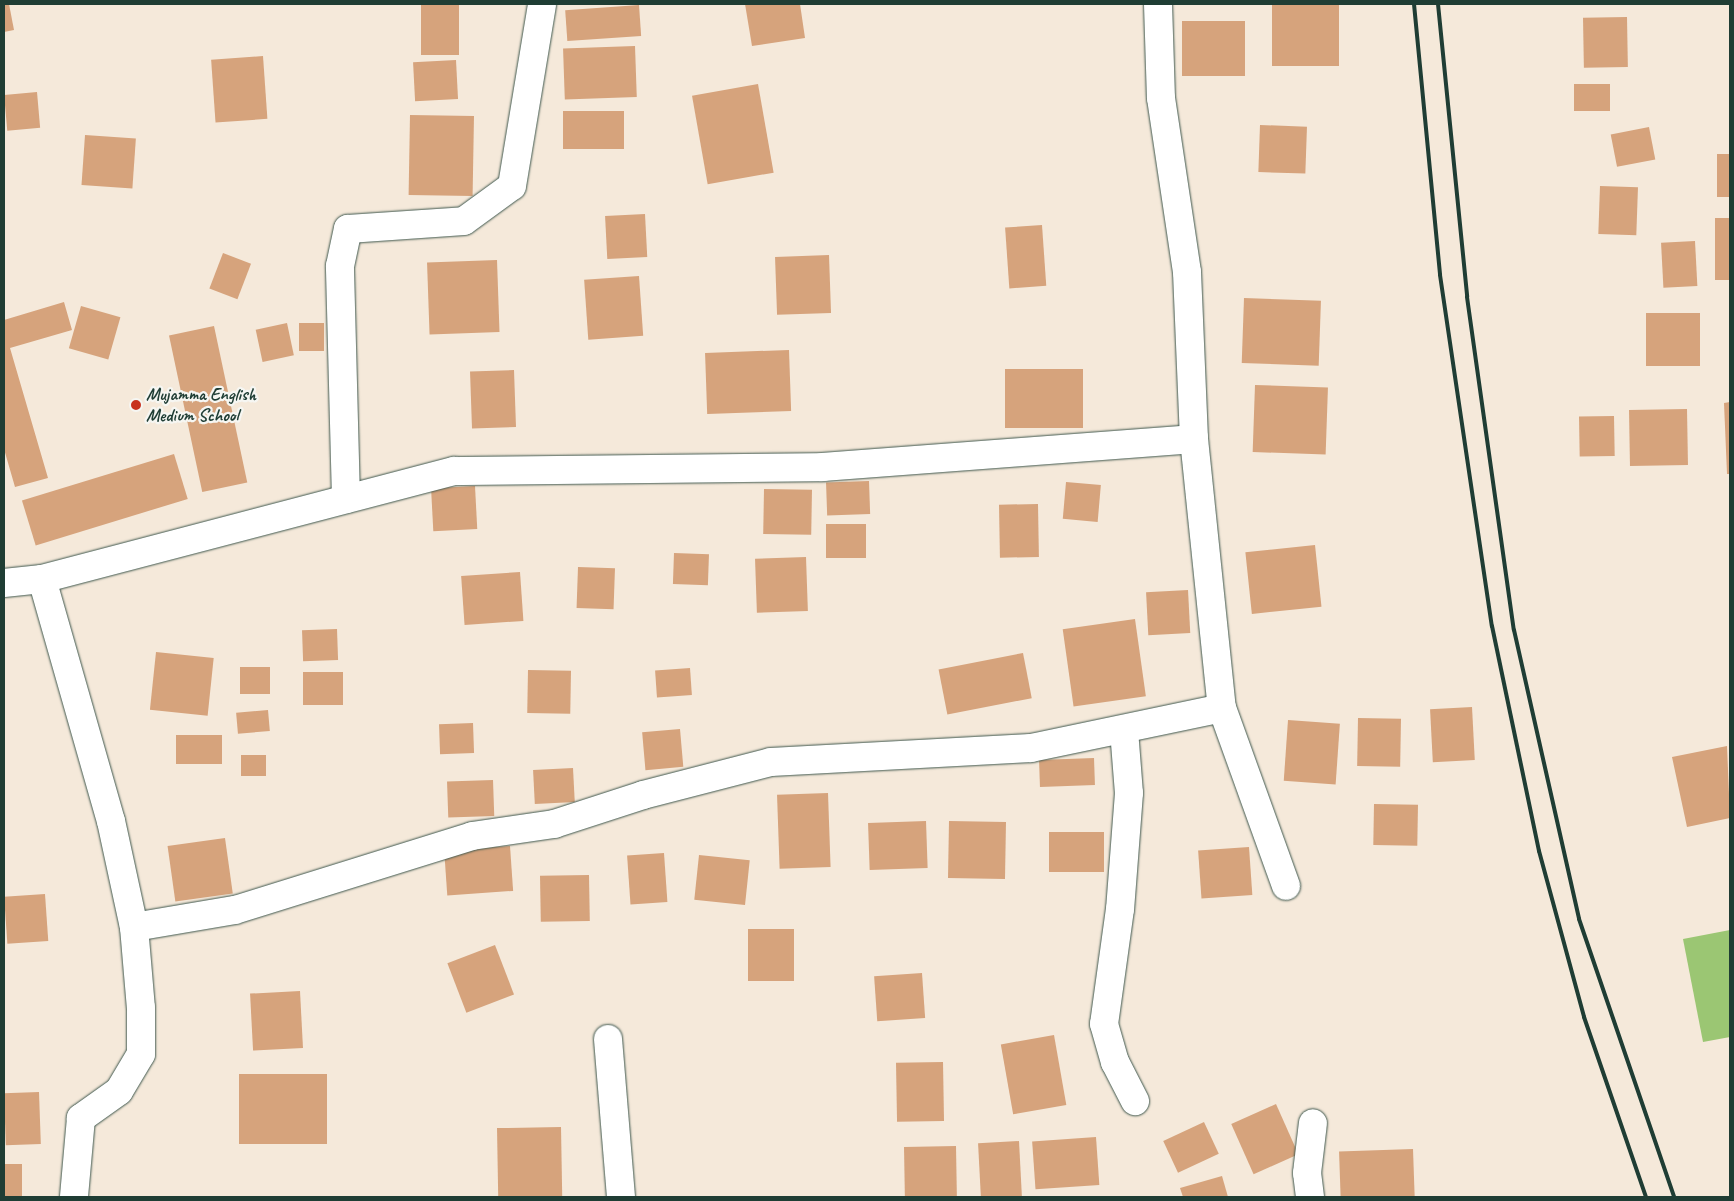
<!DOCTYPE html>
<style>
body{margin:0}
#map{position:relative;width:1734px;height:1201px;overflow:hidden;background:#f5e9da;font-family:Caveat,sans-serif}
div>[style]{position:absolute}
.green>*{inset:0;background:#9bc673}
.building>*{inset:0;background:#d6a37c;transform-origin:0 0}
.roads{filter:drop-shadow(0 0 1px #3f574d) drop-shadow(0 0 1px #3f574d)}
.minor>*{height:28px;margin:-14px;padding:0 14px;transform-origin:14px;border-radius:14px;background:#fff}
.rail>*{height:4px;margin:-2px;padding:0 2px;transform-origin:2px;border-radius:2px;background:#1f3d34}
.dots>*{width:14px;height:14px;translate:-50% -50%;box-sizing:border-box;border:2px solid #f6f6f2;border-radius:50%}
span{translate:-50% -50%;white-space:nowrap;text-align:center;line-height:1.15;-webkit-text-stroke:4.5px #f6f6f2;paint-order:stroke}
.poi-label{font-size:18px;color:#1f3d34;font-weight:700}
.left{translate:0 -50%;text-align:left}
.frame{position:absolute;inset:0;border:5px solid #1f3d34;pointer-events:none}
</style>
<div id="map">
<div class="green">
<i style="clip-path:polygon(1730px 930px,1730px 1037px,1703px 1042px,1683px 939px)"></i>
</div>
<div class="building">
<i style="clip-path:polygon(4px 4px,9px 4px,14px 30px,4px 32px)"></i>
<i style="left:421px;top:4px;width:38px;height:51px"></i>
<i style="clip-path:polygon(745px 4px,800px 4px,805px 38px,752px 46px)"></i>
<i style="left:1272px;top:4px;width:67px;height:62px"></i>
<i style="left:639px;top:5px;width:31px;height:74px;rotate:86deg"></i>
<i style="left:1627px;top:17px;width:50px;height:44px;rotate:89deg"></i>
<i style="left:1182px;top:21px;width:63px;height:55px"></i>
<i style="left:635px;top:46px;width:51px;height:72px;rotate:88deg"></i>
<i style="left:263px;top:56px;width:63px;height:52px;rotate:86deg"></i>
<i style="left:456px;top:60px;width:39px;height:43px;rotate:87deg"></i>
<i style="left:758px;top:84px;width:90px;height:67px;rotate:80deg"></i>
<i style="left:1574px;top:84px;width:36px;height:27px"></i>
<i style="left:37px;top:92px;width:36px;height:33px;rotate:85deg"></i>
<i style="left:563px;top:111px;width:61px;height:38px"></i>
<i style="left:410px;top:115px;width:64px;height:80px;rotate:1deg"></i>
<i style="left:1260px;top:125px;width:47px;height:47px;rotate:2deg"></i>
<i style="left:1649px;top:127px;width:33px;height:39px;rotate:79deg"></i>
<i style="left:85px;top:135px;width:51px;height:50px;rotate:4deg"></i>
<i style="left:1730px;top:154px;width:43px;height:13px;rotate:90deg"></i>
<i style="left:1600px;top:186px;width:38px;height:48px;rotate:2deg"></i>
<i style="left:645px;top:214px;width:43px;height:40px;rotate:87deg"></i>
<i style="left:1715px;top:218px;width:15px;height:62px"></i>
<i style="left:1042px;top:225px;width:61px;height:37px;rotate:86deg"></i>
<i style="left:1695px;top:241px;width:45px;height:34px;rotate:87deg"></i>
<i style="left:223px;top:253px;width:30px;height:38px;rotate:21deg"></i>
<i style="left:829px;top:255px;width:58px;height:54px;rotate:88deg"></i>
<i style="left:497px;top:260px;width:72px;height:70px;rotate:88deg"></i>
<i style="left:639px;top:276px;width:60px;height:55px;rotate:86deg"></i>
<i style="left:1244px;top:298px;width:77px;height:65px;rotate:2deg"></i>
<i style="clip-path:polygon(64px 302px,72px 330px,10px 348px,48px 478px,15px 487px,4px 449px,4px 320px)"></i>
<i style="left:81px;top:306px;width:41px;height:44px;rotate:16deg"></i>
<i style="left:1646px;top:313px;width:54px;height:53px"></i>
<i style="left:287px;top:323px;width:33px;height:32px;rotate:78deg"></i>
<i style="left:299px;top:323px;width:25px;height:28px"></i>
<i style="left:214px;top:326px;width:160px;height:46px;rotate:78deg"></i>
<i style="left:789px;top:350px;width:61px;height:84px;rotate:88deg"></i>
<i style="left:1005px;top:369px;width:78px;height:59px"></i>
<i style="left:514px;top:370px;width:57px;height:44px;rotate:88deg"></i>
<i style="left:1255px;top:385px;width:73px;height:67px;rotate:2deg"></i>
<i style="clip-path:polygon(1730px 402px,1730px 474px,1727px 474px,1724px 403px)"></i>
<i style="left:1687px;top:409px;width:56px;height:58px;rotate:89deg"></i>
<i style="left:1614px;top:416px;width:40px;height:35px;rotate:89deg"></i>
<i style="left:174px;top:454px;width:47px;height:159px;rotate:73deg"></i>
<i style="left:869px;top:481px;width:33px;height:43px;rotate:88deg"></i>
<i style="left:1066px;top:482px;width:35px;height:37px;rotate:5deg"></i>
<i style="left:475px;top:486px;width:43px;height:44px;rotate:87deg"></i>
<i style="left:764px;top:489px;width:48px;height:45px;rotate:1deg"></i>
<i style="left:1038px;top:504px;width:53px;height:39px;rotate:89deg"></i>
<i style="left:826px;top:524px;width:40px;height:34px"></i>
<i style="left:1315px;top:545px;width:62px;height:70px;rotate:84deg"></i>
<i style="left:674px;top:553px;width:35px;height:31px;rotate:2deg"></i>
<i style="left:806px;top:557px;width:54px;height:51px;rotate:88deg"></i>
<i style="left:578px;top:567px;width:37px;height:41px;rotate:2deg"></i>
<i style="left:520px;top:572px;width:49px;height:59px;rotate:86deg"></i>
<i style="left:1188px;top:590px;width:43px;height:42px;rotate:87deg"></i>
<i style="left:1135px;top:619px;width:78px;height:73px;rotate:82deg"></i>
<i style="left:337px;top:629px;width:31px;height:35px;rotate:88deg"></i>
<i style="left:156px;top:652px;width:58px;height:58px;rotate:6deg"></i>
<i style="left:1023px;top:653px;width:46px;height:86px;rotate:79deg"></i>
<i style="left:240px;top:667px;width:30px;height:27px"></i>
<i style="left:690px;top:668px;width:27px;height:35px;rotate:86deg"></i>
<i style="left:528px;top:670px;width:43px;height:43px;rotate:1deg"></i>
<i style="left:303px;top:672px;width:40px;height:33px"></i>
<i style="left:1472px;top:707px;width:53px;height:42px;rotate:87deg"></i>
<i style="left:268px;top:710px;width:21px;height:32px;rotate:85deg"></i>
<i style="left:1358px;top:718px;width:43px;height:48px;rotate:1deg"></i>
<i style="left:1288px;top:720px;width:52px;height:61px;rotate:4deg"></i>
<i style="left:473px;top:723px;width:30px;height:34px;rotate:88deg"></i>
<i style="left:680px;top:729px;width:38px;height:38px;rotate:85deg"></i>
<i style="left:222px;top:735px;width:29px;height:46px;rotate:90deg"></i>
<i style="clip-path:polygon(1727px 746px,1730px 818px,1687px 827px,1672px 757px)"></i>
<i style="left:241px;top:755px;width:25px;height:21px"></i>
<i style="left:1094px;top:758px;width:27px;height:55px;rotate:88deg"></i>
<i style="left:573px;top:768px;width:34px;height:40px;rotate:87deg"></i>
<i style="left:493px;top:780px;width:36px;height:46px;rotate:88deg"></i>
<i style="left:828px;top:793px;width:74px;height:51px;rotate:88deg"></i>
<i style="left:1374px;top:804px;width:44px;height:41px;rotate:1deg"></i>
<i style="left:926px;top:821px;width:47px;height:58px;rotate:88deg"></i>
<i style="left:949px;top:821px;width:57px;height:57px;rotate:1deg"></i>
<i style="left:1049px;top:832px;width:55px;height:40px"></i>
<i style="left:225px;top:838px;width:56px;height:58px;rotate:82deg"></i>
<i style="left:510px;top:846px;width:45px;height:66px;rotate:86deg"></i>
<i style="left:1249px;top:847px;width:48px;height:51px;rotate:86deg"></i>
<i style="left:664px;top:853px;width:49px;height:37px;rotate:86deg"></i>
<i style="left:699px;top:855px;width:51px;height:45px;rotate:6deg"></i>
<i style="left:589px;top:875px;width:46px;height:49px;rotate:89deg"></i>
<i style="left:45px;top:894px;width:47px;height:41px;rotate:86deg"></i>
<i style="left:748px;top:929px;width:46px;height:52px"></i>
<i style="left:495px;top:945px;width:53px;height:51px;rotate:69deg"></i>
<i style="left:922px;top:973px;width:45px;height:48px;rotate:86deg"></i>
<i style="left:300px;top:991px;width:57px;height:50px;rotate:87deg"></i>
<i style="left:1054px;top:1035px;width:71px;height:54px;rotate:80deg"></i>
<i style="left:943px;top:1062px;width:59px;height:47px;rotate:89deg"></i>
<i style="left:239px;top:1074px;width:88px;height:70px"></i>
<i style="left:39px;top:1092px;width:52px;height:35px;rotate:88deg"></i>
<i style="left:1276px;top:1104px;width:55px;height:49px;rotate:66deg"></i>
<i style="left:1204px;top:1122px;width:35px;height:45px;rotate:65deg"></i>
<i style="left:561px;top:1127px;width:70px;height:64px;rotate:89deg"></i>
<i style="left:1096px;top:1137px;width:48px;height:64px;rotate:86deg"></i>
<i style="left:1019px;top:1141px;width:55px;height:41px;rotate:87deg"></i>
<i style="left:956px;top:1146px;width:51px;height:52px;rotate:89deg"></i>
<i style="left:1413px;top:1149px;width:48px;height:74px;rotate:88deg"></i>
<i style="left:22px;top:1164px;width:33px;height:18px;rotate:90deg"></i>
<i style="clip-path:polygon(1222px 1176px,1228px 1197px,1183px 1197px,1180px 1188px)"></i>
</div>
<div class="roads">
<div class="minor">
<i style="left:1158px;top:4px;width:94px;rotate:88.2deg"></i>
<i style="left:1161px;top:98px;width:176px;rotate:81.5deg"></i>
<i style="left:1187px;top:272px;width:167px;rotate:87.6deg"></i>
<i style="left:346px;top:499px;width:233px;rotate:-91.5deg"></i>
<i style="left:340px;top:266px;width:38px;rotate:-78deg"></i>
<i style="left:348px;top:229px;width:116px;rotate:-3.9deg"></i>
<i style="left:464px;top:221px;width:59px;rotate:-36.1deg"></i>
<i style="left:512px;top:186px;width:184px;rotate:-80.6deg"></i>
<i style="left:42px;top:579px;width:252px;rotate:74.1deg"></i>
<i style="left:111px;top:821px;width:108px;rotate:77.8deg"></i>
<i style="left:134px;top:927px;width:81px;rotate:85.1deg"></i>
<i style="left:141px;top:1008px;width:46px;rotate:90deg"></i>
<i style="left:141px;top:1054px;width:43px;rotate:120.7deg"></i>
<i style="left:119px;top:1091px;width:47px;rotate:144.6deg"></i>
<i style="left:81px;top:1118px;width:79px;rotate:95.1deg"></i>
<i style="left:4px;top:583px;width:38px;rotate:-6deg"></i>
<i style="left:42px;top:579px;width:426px;rotate:-14.7deg"></i>
<i style="left:454px;top:471px;width:369px;rotate:-0.6deg"></i>
<i style="left:823px;top:467px;width:372px;rotate:-4.3deg"></i>
<i style="left:1194px;top:439px;width:270px;rotate:84.1deg"></i>
<i style="left:1222px;top:708px;width:189px;rotate:70.2deg"></i>
<i style="left:1124px;top:730px;width:63px;rotate:85.5deg"></i>
<i style="left:1129px;top:793px;width:116px;rotate:94.4deg"></i>
<i style="left:1120px;top:909px;width:116px;rotate:97.9deg"></i>
<i style="left:1104px;top:1024px;width:40px;rotate:74deg"></i>
<i style="left:1115px;top:1062px;width:44px;rotate:62.9deg"></i>
<i style="left:134px;top:927px;width:102px;rotate:-9.6deg"></i>
<i style="left:235px;top:910px;width:248px;rotate:-17.3deg"></i>
<i style="left:472px;top:836px;width:83px;rotate:-8.3deg"></i>
<i style="left:554px;top:824px;width:94px;rotate:-18deg"></i>
<i style="left:643px;top:795px;width:132px;rotate:-14.5deg"></i>
<i style="left:771px;top:762px;width:260px;rotate:-3.1deg"></i>
<i style="left:1031px;top:748px;width:195px;rotate:-11.8deg"></i>
<i style="left:608px;top:1039px;width:159px;rotate:85.3deg"></i>
<i style="left:1310px;top:1197px;width:24px;rotate:-97deg"></i>
<i style="left:1307px;top:1173px;width:50px;rotate:-83.2deg"></i>
</div>
</div>
<div class="rail">
<i style="left:1414px;top:4px;width:272px;rotate:84.5deg"></i>
<i style="left:1440px;top:275px;width:355px;rotate:81.6deg"></i>
<i style="left:1492px;top:626px;width:230px;rotate:78.2deg"></i>
<i style="left:1539px;top:851px;width:172px;rotate:74.8deg"></i>
<i style="left:1584px;top:1017px;width:190px;rotate:71deg"></i>
<i style="left:1438px;top:4px;width:294px;rotate:84.3deg"></i>
<i style="left:1467px;top:297px;width:336px;rotate:82deg"></i>
<i style="left:1514px;top:630px;width:296px;rotate:77.3deg"></i>
<i style="left:1579px;top:919px;width:294px;rotate:71.1deg"></i>
</div>
<div class="dots">
<i style="left:136px;top:405px;background:#c8321e"></i>
</div>
<div class="poi-label">
<span class="left" style="left:146px;top:405px">Mujamma English<br>Medium School</span>
</div>
<div class="frame"></div>
</div>
